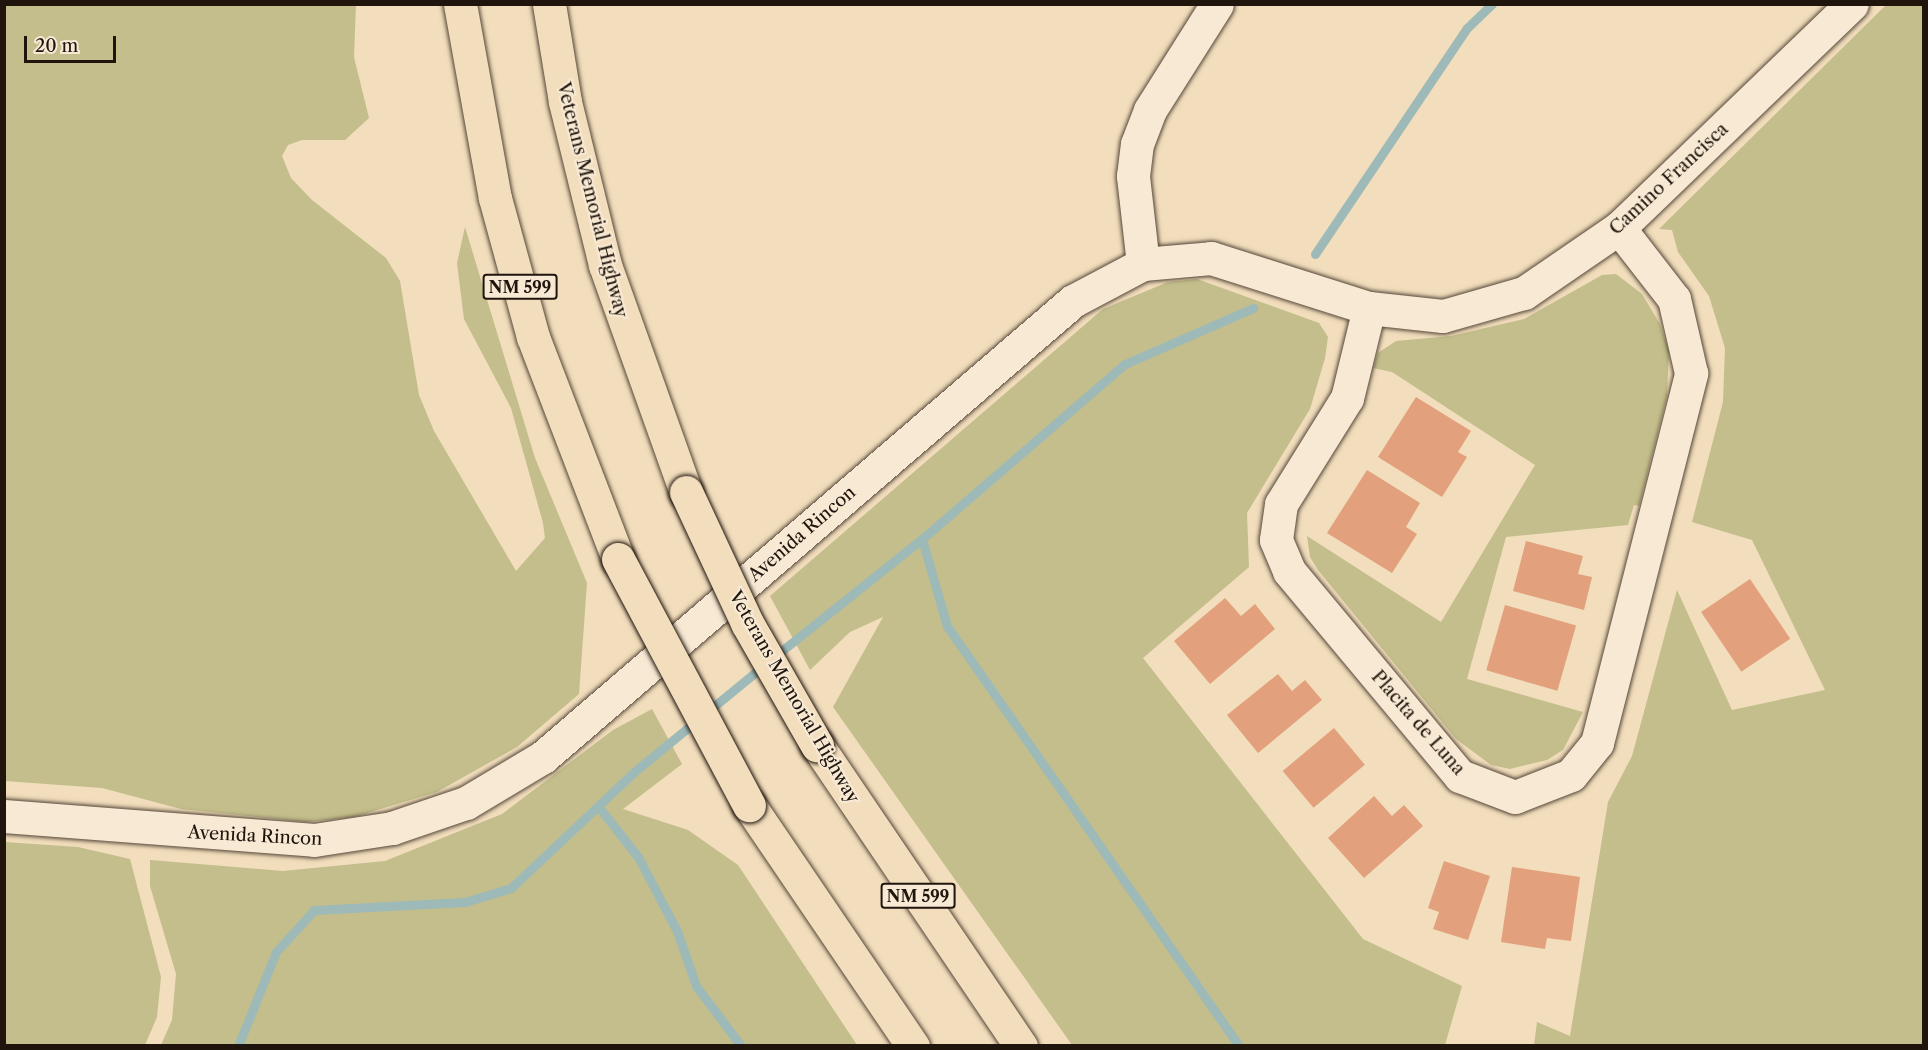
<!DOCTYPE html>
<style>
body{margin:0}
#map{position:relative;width:1928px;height:1050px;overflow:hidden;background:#f2ddbc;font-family:"Libre Caslon Text",serif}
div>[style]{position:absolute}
.green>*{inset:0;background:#c3be8b}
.stream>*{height:9px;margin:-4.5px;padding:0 4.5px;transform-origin:4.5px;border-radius:4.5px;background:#9dbab9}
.building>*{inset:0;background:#e2a17c;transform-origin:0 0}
.roads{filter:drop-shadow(0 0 2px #544739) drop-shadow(0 0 2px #544739)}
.minor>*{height:33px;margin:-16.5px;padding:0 16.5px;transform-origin:16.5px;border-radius:16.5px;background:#f7e9d3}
.highway>*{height:33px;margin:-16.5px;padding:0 16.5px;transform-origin:16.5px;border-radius:16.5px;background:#f2ddbc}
.bridges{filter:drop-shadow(0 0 2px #1f150d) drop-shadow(0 0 2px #1f150d)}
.highway-bridge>*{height:33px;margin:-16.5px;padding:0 16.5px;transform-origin:16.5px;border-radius:16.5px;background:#f2ddbc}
span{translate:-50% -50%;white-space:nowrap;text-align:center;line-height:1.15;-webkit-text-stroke:4.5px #f7e9d3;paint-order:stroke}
.shield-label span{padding:2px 4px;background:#f7e9d3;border:2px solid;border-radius:4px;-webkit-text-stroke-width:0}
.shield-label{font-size:16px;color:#1f150d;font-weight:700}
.street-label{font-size:18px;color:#1f150d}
.frame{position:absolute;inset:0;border:6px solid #1f150d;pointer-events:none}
.scale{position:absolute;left:24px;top:36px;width:92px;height:27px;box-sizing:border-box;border:3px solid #1f150d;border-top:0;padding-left:8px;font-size:18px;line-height:21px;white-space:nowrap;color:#1f150d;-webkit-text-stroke:4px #f7e9d3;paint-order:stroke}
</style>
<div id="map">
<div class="green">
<i style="clip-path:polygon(4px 5px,356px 5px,354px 57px,369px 118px,345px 140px,302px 140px,288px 145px,282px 156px,291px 178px,312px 200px,386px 258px,400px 281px,419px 395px,434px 431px,516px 571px,545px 538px,543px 523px,511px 408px,464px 319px,457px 263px,465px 227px,535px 458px,587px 583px,579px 694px,517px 747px,437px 792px,354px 817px,307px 822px,181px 809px,102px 788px,5px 781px)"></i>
<i style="clip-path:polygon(1886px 5px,1924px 5px,1923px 1045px,1534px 1045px,1537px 1022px,1570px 1036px,1608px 802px,1632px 756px,1677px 590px,1732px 710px,1825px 690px,1752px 540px,1692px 522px,1723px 402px,1725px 348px,1709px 296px,1678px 252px,1672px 230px,1659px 229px)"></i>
<i style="clip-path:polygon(1616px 274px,1642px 294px,1660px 324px,1669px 351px,1667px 396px,1639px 506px,1634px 505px,1628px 525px,1506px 537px,1467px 679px,1583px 712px,1563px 750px,1547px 760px,1510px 769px,1491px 765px,1456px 739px,1318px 570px,1310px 557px,1307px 536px,1441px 622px,1535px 465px,1392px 372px,1373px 368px,1378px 353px,1396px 341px,1451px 336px,1524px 319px,1602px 275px)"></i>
<i style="clip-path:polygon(1197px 279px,1319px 323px,1328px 337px,1325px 358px,1310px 409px,1247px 513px,1249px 567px,1143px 658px,1363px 939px,1462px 986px,1445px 1045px,1072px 1045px,833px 707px,883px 617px,850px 632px,810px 670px,770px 596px,1103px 309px,1168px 282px)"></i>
<i style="clip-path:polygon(652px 709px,682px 764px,623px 809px,688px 830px,738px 865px,857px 1045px,161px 1045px,172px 1020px,176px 974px,150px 886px,150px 860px,283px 871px,385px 861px,502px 814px,613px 730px)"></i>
<i style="clip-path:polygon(5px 842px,78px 847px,130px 859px,161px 977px,157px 1017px,145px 1045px,5px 1045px)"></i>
</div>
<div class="stream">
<i style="left:1315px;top:254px;width:272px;rotate:-56.1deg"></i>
<i style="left:1467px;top:28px;width:35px;rotate:-44deg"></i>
<i style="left:922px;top:539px;width:91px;rotate:74deg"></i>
<i style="left:947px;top:626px;width:512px;rotate:55.19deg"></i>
<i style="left:774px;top:657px;width:189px;rotate:-38.6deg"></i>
<i style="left:922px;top:539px;width:268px;rotate:-40.8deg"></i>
<i style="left:1125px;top:364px;width:140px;rotate:-23.6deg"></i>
<i style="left:598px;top:806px;width:65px;rotate:51.9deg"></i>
<i style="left:638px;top:857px;width:84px;rotate:62.2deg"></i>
<i style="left:677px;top:931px;width:58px;rotate:70.9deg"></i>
<i style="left:696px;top:986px;width:75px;rotate:53.1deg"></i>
<i style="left:238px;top:1046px;width:101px;rotate:-68deg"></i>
<i style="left:276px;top:952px;width:57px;rotate:-47.9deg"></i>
<i style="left:314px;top:910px;width:151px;rotate:-3deg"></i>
<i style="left:465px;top:902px;width:48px;rotate:-16.9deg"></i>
<i style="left:511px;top:888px;width:169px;rotate:-43.3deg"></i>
<i style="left:634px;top:772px;width:167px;rotate:-39.4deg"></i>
</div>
<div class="building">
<i style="clip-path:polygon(1416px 397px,1471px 431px,1458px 452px,1467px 457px,1442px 497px,1378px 457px)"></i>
<i style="clip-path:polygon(1367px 470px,1420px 503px,1406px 527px,1417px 534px,1392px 573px,1327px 533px)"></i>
<i style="clip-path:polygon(1526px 541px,1583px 556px,1578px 574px,1592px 577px,1584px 610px,1513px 591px)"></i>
<i style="left:1750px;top:579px;width:72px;height:59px;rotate:56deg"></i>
<i style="clip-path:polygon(1225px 598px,1241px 616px,1255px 604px,1275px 629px,1210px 684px,1174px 641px)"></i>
<i style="left:1505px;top:605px;width:74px;height:68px;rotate:16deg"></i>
<i style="clip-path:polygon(1278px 674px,1292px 691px,1305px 680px,1322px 700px,1258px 753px,1227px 715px)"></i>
<i style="left:1334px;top:728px;width:48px;height:67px;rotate:50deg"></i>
<i style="clip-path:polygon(1374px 796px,1392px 816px,1404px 805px,1423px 826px,1364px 878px,1328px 838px)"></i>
<i style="clip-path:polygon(1444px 861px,1490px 876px,1468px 940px,1433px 929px,1439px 912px,1428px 908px)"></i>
<i style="clip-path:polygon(1512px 867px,1580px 877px,1571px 941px,1547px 938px,1545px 949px,1501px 942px)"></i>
</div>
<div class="roads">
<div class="minor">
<i style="left:1143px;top:264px;width:89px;rotate:-96.5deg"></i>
<i style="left:1133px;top:176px;width:32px;rotate:-83deg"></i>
<i style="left:1137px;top:144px;width:36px;rotate:-69deg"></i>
<i style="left:1150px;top:110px;width:125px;rotate:-57.7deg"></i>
<i style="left:1369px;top:308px;width:93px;rotate:103.7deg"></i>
<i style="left:1347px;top:398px;width:125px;rotate:121.9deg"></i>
<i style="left:1281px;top:504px;width:36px;rotate:98deg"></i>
<i style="left:1276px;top:540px;width:34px;rotate:67deg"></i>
<i style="left:1289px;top:571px;width:267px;rotate:50.2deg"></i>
<i style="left:1460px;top:776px;width:59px;rotate:20.9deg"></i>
<i style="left:1515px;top:797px;width:60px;rotate:-21.4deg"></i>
<i style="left:1571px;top:775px;width:41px;rotate:-50.9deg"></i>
<i style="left:1597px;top:743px;width:382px;rotate:-75.7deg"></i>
<i style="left:1691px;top:373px;width:76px;rotate:-102.9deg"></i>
<i style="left:1674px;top:299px;width:90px;rotate:-127.8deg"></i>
<i style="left:4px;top:816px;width:311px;rotate:4.4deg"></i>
<i style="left:314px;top:840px;width:79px;rotate:-8.7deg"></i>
<i style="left:392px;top:828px;width:78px;rotate:-18.7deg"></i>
<i style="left:466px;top:803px;width:90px;rotate:-30.9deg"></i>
<i style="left:543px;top:757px;width:699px;rotate:-40.71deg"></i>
<i style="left:1073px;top:301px;width:79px;rotate:-27.9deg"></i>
<i style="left:1143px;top:264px;width:68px;rotate:-5deg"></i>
<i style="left:1211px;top:258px;width:166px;rotate:17.6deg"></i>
<i style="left:1369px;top:308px;width:74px;rotate:6.2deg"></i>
<i style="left:1443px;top:316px;width:84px;rotate:-15.9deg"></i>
<i style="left:1524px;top:293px;width:115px;rotate:-34.4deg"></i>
<i style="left:1619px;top:228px;width:323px;rotate:-43.9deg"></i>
</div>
<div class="highway">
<i style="left:460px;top:4px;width:197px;rotate:79.8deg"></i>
<i style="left:495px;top:198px;width:144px;rotate:74.7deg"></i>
<i style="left:533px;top:337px;width:238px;rotate:69deg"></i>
<i style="left:549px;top:4px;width:99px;rotate:80.7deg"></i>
<i style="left:565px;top:102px;width:168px;rotate:76.2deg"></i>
<i style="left:605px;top:265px;width:241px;rotate:70.4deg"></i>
<i style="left:817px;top:745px;width:364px;rotate:55.9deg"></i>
<i style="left:749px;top:805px;width:292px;rotate:55.8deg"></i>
</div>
</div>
<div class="bridges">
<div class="highway-bridge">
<i style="left:686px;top:492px;width:145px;rotate:65deg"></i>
<i style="left:747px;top:623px;width:141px;rotate:60.2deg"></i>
<i style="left:618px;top:559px;width:279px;rotate:62deg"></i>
</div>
</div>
<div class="shield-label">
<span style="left:520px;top:287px">NM 599</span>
<span style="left:918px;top:896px">NM 599</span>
</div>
<div class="street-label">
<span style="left:1669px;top:179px;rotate:-43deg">Camino Francisca</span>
<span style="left:592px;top:200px;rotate:76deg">Veterans Memorial Highway</span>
<span style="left:802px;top:534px;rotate:-41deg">Avenida Rincon</span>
<span style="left:794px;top:697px;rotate:60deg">Veterans Memorial Highway</span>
<span style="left:1418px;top:723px;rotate:49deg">Placita de Luna</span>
<span style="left:255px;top:836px;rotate:3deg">Avenida Rincon</span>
</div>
<div class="frame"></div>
<div class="scale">20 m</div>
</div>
